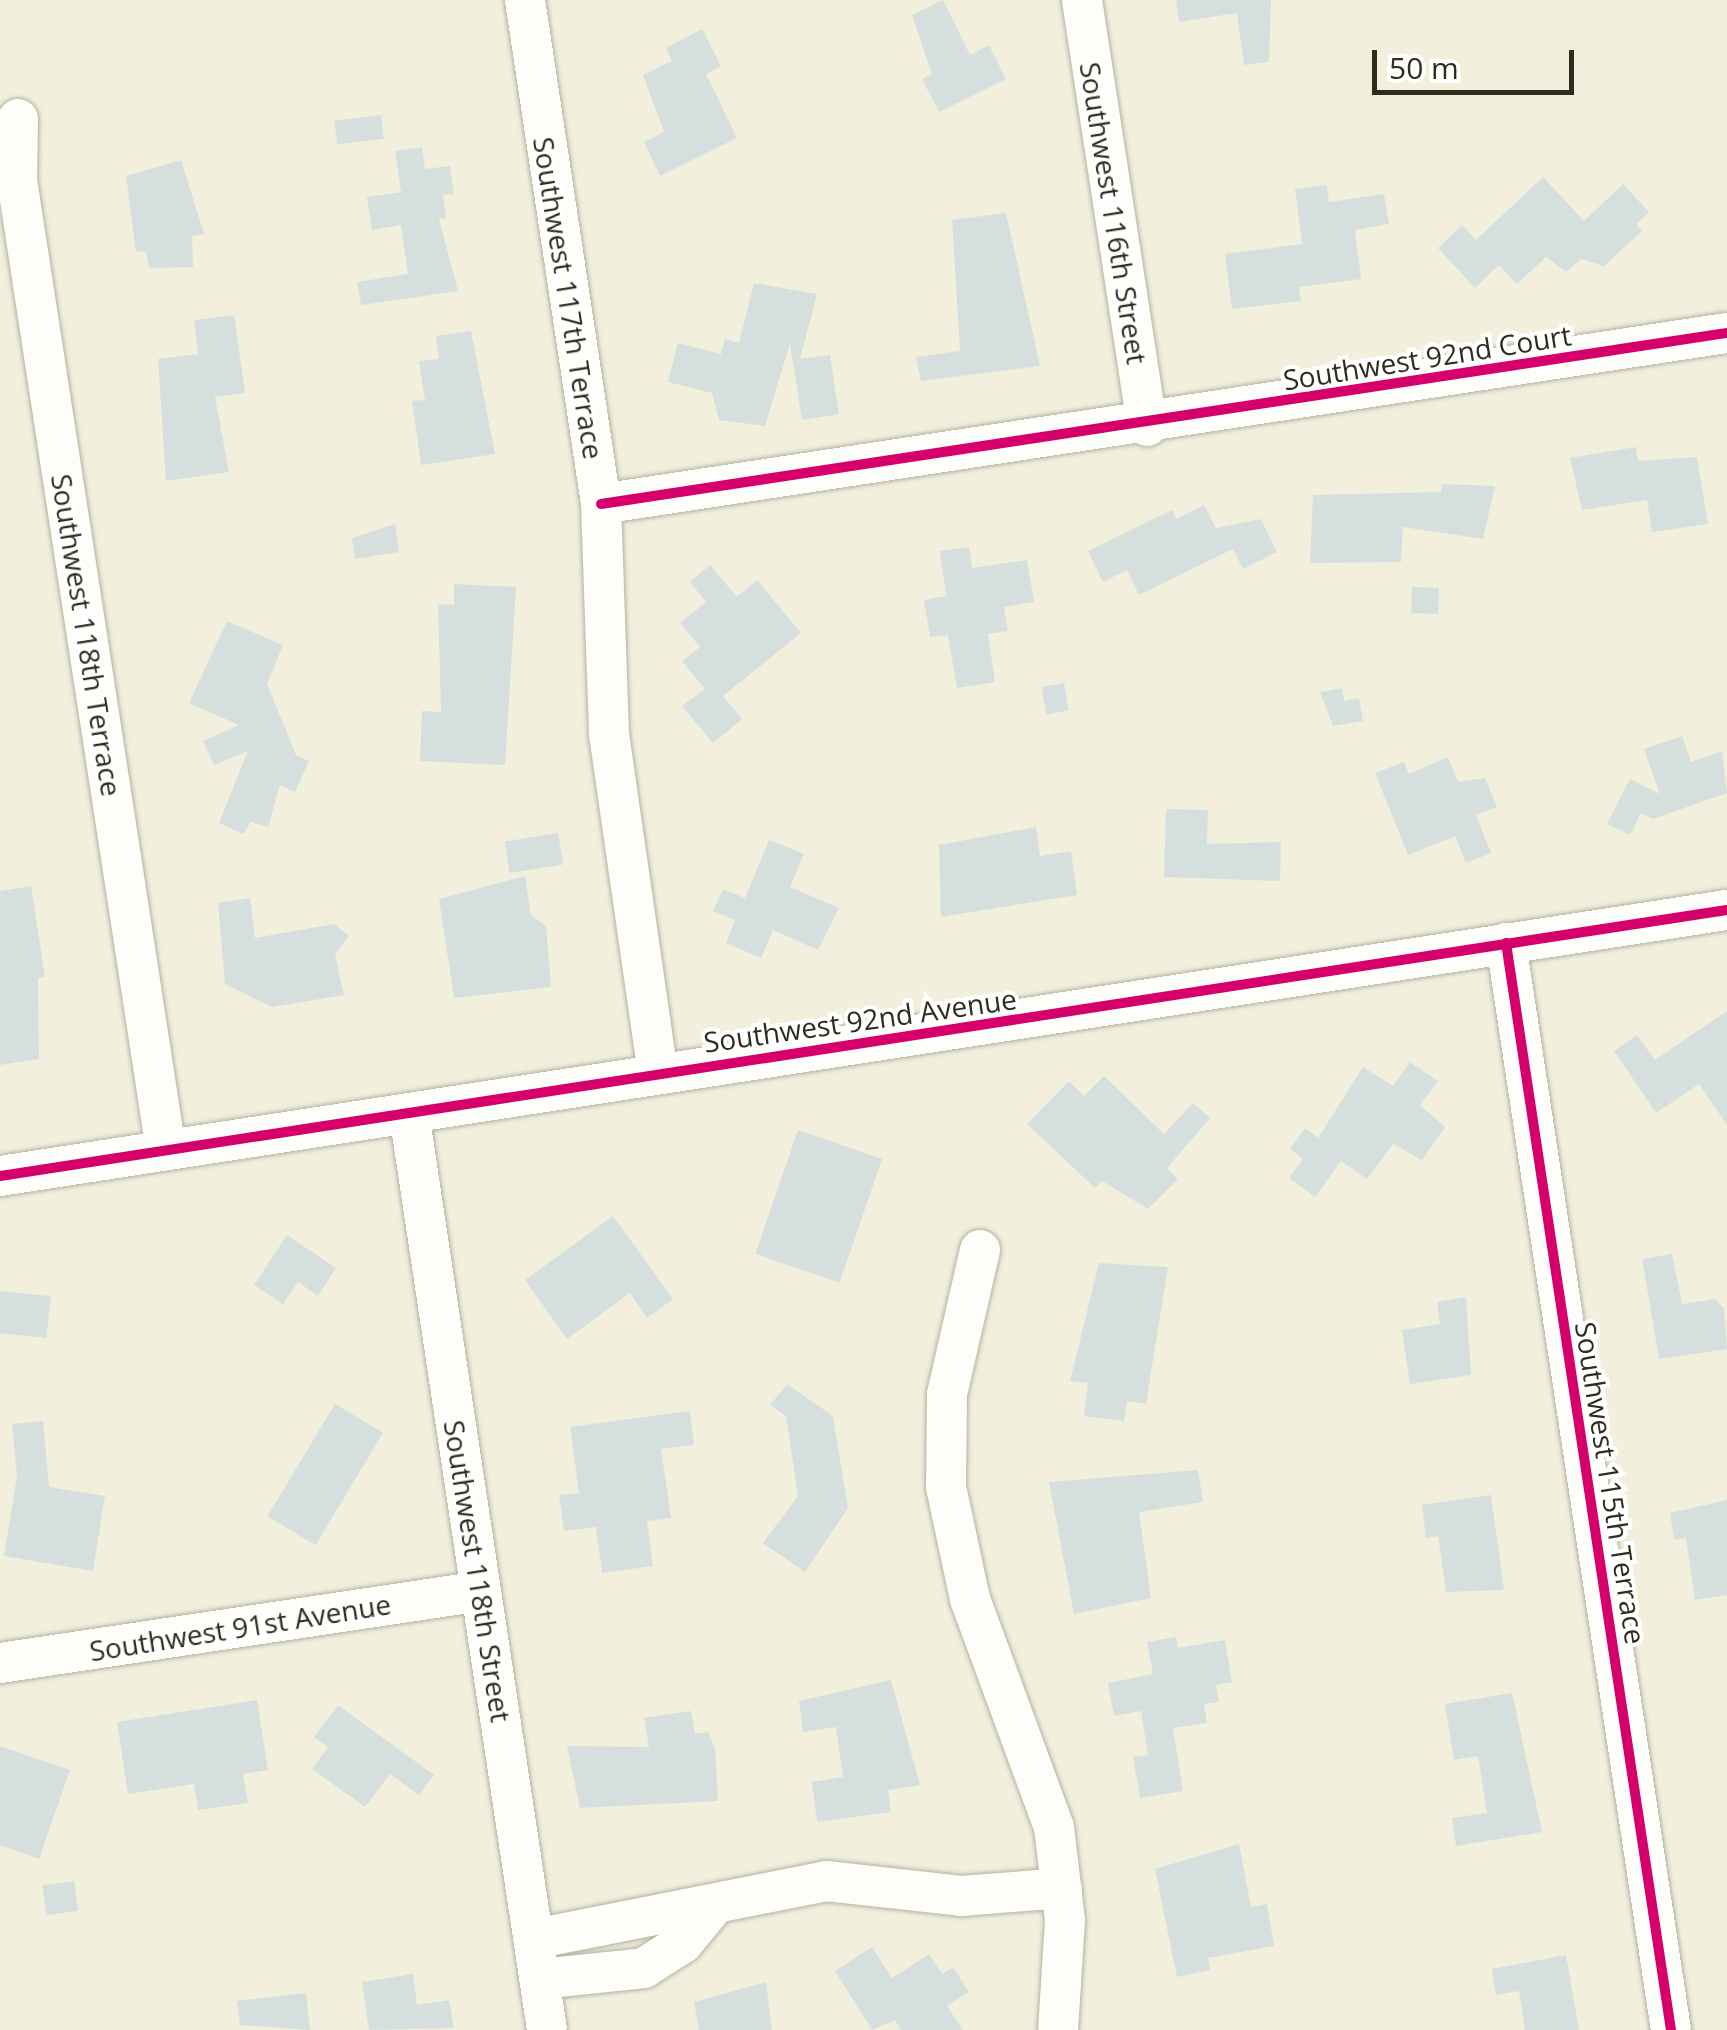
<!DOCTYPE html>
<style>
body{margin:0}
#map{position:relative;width:1727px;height:2030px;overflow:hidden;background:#f2efdc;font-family:"Open Sans",sans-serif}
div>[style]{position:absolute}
.building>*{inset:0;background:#d5e0de;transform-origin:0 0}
.roads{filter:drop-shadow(0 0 2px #b4b2a3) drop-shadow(0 0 2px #b4b2a3)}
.minor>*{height:40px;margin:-20px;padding:0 20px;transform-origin:20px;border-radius:20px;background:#fdfdfa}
.cycleway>*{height:10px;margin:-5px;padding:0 5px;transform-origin:5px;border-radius:5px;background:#d6006c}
span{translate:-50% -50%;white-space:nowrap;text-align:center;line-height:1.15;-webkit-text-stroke:8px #fff;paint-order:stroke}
.street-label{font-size:28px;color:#2e2c1e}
.scale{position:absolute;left:1372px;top:50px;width:202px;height:45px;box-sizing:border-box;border:5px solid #2e2c1e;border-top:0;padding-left:12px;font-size:30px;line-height:35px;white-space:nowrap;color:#2e2c1e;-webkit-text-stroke:8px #fff;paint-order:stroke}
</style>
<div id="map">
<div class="building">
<i style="clip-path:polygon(943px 0,970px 55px,989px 45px,1006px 79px,939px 112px,922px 79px,932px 74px,912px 15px)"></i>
<i style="clip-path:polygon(1176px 0,1271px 0,1269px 62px,1244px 65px,1237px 13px,1179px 22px)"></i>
<i style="clip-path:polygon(702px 29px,721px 66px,706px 74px,737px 138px,660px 176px,644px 142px,664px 132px,643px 75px,672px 61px,666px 48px)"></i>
<i style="left:381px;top:115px;width:24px;height:47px;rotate:83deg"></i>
<i style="clip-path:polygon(422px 147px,425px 169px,450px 166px,454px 194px,443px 195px,446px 218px,439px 219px,458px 291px,361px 305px,357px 282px,408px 274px,401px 225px,372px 230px,367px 197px,401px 192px,395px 151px)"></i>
<i style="clip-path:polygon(181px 160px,204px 234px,192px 236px,193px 267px,149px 268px,146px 251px,136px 252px,126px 176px)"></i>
<i style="clip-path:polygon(1543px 177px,1584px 221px,1623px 184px,1649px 212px,1636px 224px,1642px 231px,1604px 266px,1581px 259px,1566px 272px,1546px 257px,1517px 284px,1499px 265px,1475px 288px,1438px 248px,1462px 225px,1476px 240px)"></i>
<i style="clip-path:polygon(1327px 185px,1329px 202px,1384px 194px,1389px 224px,1355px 230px,1361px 279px,1299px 287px,1301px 301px,1232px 309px,1225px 254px,1302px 244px,1295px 189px)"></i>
<i style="clip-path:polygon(1006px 213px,1040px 366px,921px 381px,916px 357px,960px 351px,952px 220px)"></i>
<i style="clip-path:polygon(754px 283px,817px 294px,800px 359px,830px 355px,839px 414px,802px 420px,790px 343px,765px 426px,719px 420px,712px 393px,668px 382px,678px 343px,721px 354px,725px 339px,739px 343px)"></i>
<i style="clip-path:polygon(234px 315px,245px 393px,215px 397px,229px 472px,166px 481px,158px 359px,198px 354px,194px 320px)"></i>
<i style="clip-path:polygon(471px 331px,495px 454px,421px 465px,412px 401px,425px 400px,419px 361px,439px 359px,436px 336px)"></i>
<i style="clip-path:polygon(1636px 447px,1638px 461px,1697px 457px,1708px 524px,1652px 532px,1647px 500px,1582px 510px,1570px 458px)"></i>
<i style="clip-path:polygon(1442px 484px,1495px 486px,1483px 539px,1403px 527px,1401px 562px,1310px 563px,1313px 495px,1441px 492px)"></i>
<i style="clip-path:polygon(1204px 505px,1216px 528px,1261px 519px,1277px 552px,1243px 569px,1233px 549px,1139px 595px,1127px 570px,1103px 582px,1088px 551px,1172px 510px,1176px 519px)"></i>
<i style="clip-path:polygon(395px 524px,399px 552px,355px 559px,352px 538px)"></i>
<i style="clip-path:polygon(969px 547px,972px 568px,1027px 560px,1034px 602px,1004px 607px,1008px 631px,988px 634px,995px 682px,957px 688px,948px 635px,930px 637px,924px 600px,946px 596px,940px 551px)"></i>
<i style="clip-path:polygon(710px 565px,737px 597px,757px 580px,801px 633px,723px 696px,742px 719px,713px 743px,682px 706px,705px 689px,682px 661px,700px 647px,680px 623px,706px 602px,690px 582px)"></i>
<i style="clip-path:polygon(454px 584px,516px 587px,505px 765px,420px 761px,422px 711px,441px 712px,438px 604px,454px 605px)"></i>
<i style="left:1412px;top:587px;width:27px;height:26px;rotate:2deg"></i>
<i style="clip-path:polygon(227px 621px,283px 645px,267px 684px,296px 755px,309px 761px,295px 792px,280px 785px,268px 827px,251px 822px,243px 834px,219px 823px,248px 751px,214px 765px,203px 741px,239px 725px,189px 703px)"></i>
<i style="left:1064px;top:683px;width:28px;height:23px;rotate:80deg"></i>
<i style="clip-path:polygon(1342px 688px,1344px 701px,1359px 698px,1363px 721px,1333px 726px,1320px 692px)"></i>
<i style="clip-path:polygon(1682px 736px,1691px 762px,1722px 751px,1727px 793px,1653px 819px,1641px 813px,1630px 835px,1607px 824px,1630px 779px,1660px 794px,1644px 749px)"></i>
<i style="clip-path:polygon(1448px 757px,1458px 782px,1485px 778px,1497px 807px,1476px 815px,1491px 853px,1466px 863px,1455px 836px,1408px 855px,1375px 773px,1404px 762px,1409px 774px)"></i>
<i style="clip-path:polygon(1166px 809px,1208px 810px,1207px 844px,1281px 842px,1280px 881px,1164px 877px)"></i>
<i style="clip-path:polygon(1036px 827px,1040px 856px,1071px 851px,1077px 895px,941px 917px,939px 845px)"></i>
<i style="left:558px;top:833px;width:32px;height:54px;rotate:81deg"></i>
<i style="clip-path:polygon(769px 840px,804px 854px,790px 887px,839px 908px,818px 950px,773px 930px,761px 958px,726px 943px,735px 920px,713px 911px,723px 889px,745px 898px)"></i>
<i style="clip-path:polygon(525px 876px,531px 915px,546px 926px,551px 987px,454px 998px,439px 899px)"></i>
<i style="clip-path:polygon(31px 886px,45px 977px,38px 978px,39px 1059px,0 1065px,0 891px)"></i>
<i style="clip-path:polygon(250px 898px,255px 938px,334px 924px,349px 936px,335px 954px,344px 995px,272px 1007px,225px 984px,218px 903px)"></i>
<i style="clip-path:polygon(1727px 1011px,1727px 1125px,1699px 1084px,1656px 1113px,1614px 1051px,1637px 1035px,1655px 1060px)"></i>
<i style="clip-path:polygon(1410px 1062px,1438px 1081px,1420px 1105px,1445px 1127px,1422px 1160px,1393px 1144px,1367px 1179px,1341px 1161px,1315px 1197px,1289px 1178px,1303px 1159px,1290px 1149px,1305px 1128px,1318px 1138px,1363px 1067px,1393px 1086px)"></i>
<i style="clip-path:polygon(1104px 1076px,1164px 1134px,1193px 1103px,1210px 1118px,1167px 1168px,1178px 1179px,1148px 1209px,1102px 1181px,1095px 1188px,1027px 1124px,1069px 1081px,1084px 1096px)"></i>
<i style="left:798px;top:1130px;width:89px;height:131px;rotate:19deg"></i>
<i style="clip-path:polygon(613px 1216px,673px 1299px,647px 1318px,630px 1293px,567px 1339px,525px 1280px)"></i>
<i style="clip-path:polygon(287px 1235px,336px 1268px,318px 1296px,298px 1282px,283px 1304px,254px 1285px)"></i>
<i style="clip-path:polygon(1672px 1254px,1682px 1304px,1715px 1299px,1724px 1308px,1727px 1349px,1659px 1359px,1642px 1259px)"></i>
<i style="clip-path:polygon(1099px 1263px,1168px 1267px,1146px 1404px,1127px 1401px,1124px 1421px,1084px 1416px,1088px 1383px,1070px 1381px)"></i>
<i style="left:0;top:1291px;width:51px;height:42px;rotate:6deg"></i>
<i style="clip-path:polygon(1466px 1297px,1471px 1375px,1410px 1384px,1402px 1330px,1440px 1324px,1437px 1302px)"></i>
<i style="clip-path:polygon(787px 1384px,833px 1416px,848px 1508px,805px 1572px,763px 1543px,798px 1496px,786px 1416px,770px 1405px)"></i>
<i style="left:335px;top:1404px;width:56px;height:131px;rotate:31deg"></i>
<i style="clip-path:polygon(690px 1411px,694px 1445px,661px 1449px,671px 1518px,647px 1521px,653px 1566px,602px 1573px,596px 1527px,564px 1531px,559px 1495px,579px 1493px,570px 1427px)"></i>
<i style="clip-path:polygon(43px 1421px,49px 1487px,105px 1496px,93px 1571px,4px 1556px,17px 1476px,12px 1424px)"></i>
<i style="clip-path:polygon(1198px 1470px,1203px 1502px,1139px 1512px,1151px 1598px,1074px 1614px,1049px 1482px)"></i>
<i style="clip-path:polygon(1491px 1495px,1504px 1590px,1446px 1592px,1438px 1536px,1426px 1538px,1422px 1505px)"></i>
<i style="clip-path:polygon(1727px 1500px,1727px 1595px,1695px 1600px,1686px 1538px,1674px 1540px,1670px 1513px)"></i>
<i style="clip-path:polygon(1176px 1637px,1178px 1648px,1225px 1640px,1232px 1682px,1216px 1685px,1219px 1702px,1204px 1704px,1207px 1723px,1173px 1728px,1183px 1791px,1140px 1798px,1133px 1757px,1148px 1755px,1141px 1711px,1114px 1716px,1108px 1683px,1153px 1674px,1147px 1642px)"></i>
<i style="clip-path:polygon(891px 1680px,920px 1785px,888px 1790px,891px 1812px,817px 1822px,812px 1782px,843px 1777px,836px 1727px,803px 1732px,799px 1701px)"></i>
<i style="clip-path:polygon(1512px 1693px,1542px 1832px,1456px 1846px,1452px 1818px,1487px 1813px,1478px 1756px,1454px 1760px,1445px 1704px)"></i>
<i style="clip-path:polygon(257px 1700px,268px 1770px,243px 1774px,248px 1803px,198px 1810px,194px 1784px,128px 1794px,117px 1722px)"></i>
<i style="clip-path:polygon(338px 1705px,434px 1775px,419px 1795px,390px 1774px,365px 1807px,312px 1769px,328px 1747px,314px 1737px)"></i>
<i style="clip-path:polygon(691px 1711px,695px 1734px,708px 1732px,715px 1748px,718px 1801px,580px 1808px,567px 1746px,649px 1747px,644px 1718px)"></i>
<i style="clip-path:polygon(0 1746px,70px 1770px,39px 1859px,0 1845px)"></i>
<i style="clip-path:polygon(1239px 1844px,1251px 1907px,1267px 1904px,1274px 1946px,1208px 1958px,1210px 1970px,1177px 1977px,1155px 1869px)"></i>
<i style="left:74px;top:1881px;width:30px;height:32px;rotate:82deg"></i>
<i style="clip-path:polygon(872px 1947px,892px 1978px,929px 1954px,942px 1974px,953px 1967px,969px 1992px,947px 2006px,963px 2030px,901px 2030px,895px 2020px,872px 2030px,835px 1971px)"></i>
<i style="clip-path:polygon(1566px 1955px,1579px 2030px,1525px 2030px,1519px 1991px,1496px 1995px,1492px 1969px)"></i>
<i style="clip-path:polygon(413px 1974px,417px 2005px,449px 2000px,454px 2028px,369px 2030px,362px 1982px)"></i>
<i style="clip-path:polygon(766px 1982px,772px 2030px,699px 2030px,694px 2002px)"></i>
<i style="clip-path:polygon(306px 1993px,310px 2030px,240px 2025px,237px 2001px)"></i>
</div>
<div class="roads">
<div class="minor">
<i style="left:525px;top:0;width:510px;rotate:81.42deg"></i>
<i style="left:601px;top:504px;width:230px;rotate:88deg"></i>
<i style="left:609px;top:734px;width:343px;rotate:81.8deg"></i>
<i style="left:1082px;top:0;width:431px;rotate:81.3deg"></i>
<i style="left:18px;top:119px;width:61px;rotate:90.9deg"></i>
<i style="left:17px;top:180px;width:981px;rotate:81.27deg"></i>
<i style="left:601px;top:504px;width:1139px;rotate:-8.64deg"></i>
<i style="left:1506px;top:943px;width:1099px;rotate:81.37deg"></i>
<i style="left:409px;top:1113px;width:927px;rotate:81.44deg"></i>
<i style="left:0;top:1176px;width:1747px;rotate:-8.76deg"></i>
<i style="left:980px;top:1250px;width:148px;rotate:102.9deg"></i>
<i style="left:947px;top:1394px;width:93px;rotate:90.6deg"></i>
<i style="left:946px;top:1487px;width:115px;rotate:77.9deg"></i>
<i style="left:970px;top:1599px;width:243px;rotate:69.8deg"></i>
<i style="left:1054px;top:1827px;width:94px;rotate:83.3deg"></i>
<i style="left:1065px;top:1920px;width:110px;rotate:93.6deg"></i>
<i style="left:0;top:1663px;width:485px;rotate:-8.5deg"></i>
<i style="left:534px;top:1939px;width:298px;rotate:-11.2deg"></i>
<i style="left:826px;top:1881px;width:136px;rotate:6.3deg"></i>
<i style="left:961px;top:1896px;width:101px;rotate:-4.5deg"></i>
<i style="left:540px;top:1979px;width:105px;rotate:-6deg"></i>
<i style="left:644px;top:1968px;width:46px;rotate:-32.7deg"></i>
<i style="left:683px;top:1943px;width:44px;rotate:-50.5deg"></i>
</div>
</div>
<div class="cycleway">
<i style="left:601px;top:504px;width:1139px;rotate:-8.64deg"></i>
<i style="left:1506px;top:943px;width:1099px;rotate:81.37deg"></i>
<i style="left:0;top:1176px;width:1747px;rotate:-8.76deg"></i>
</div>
<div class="street-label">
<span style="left:1114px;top:213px;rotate:81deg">Southwest 116th Street</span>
<span style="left:569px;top:298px;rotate:81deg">Southwest 117th Terrace</span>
<span style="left:1427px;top:357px;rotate:-9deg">Southwest 92nd Court</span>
<span style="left:87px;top:635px;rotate:81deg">Southwest 118th Terrace</span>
<span style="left:860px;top:1020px;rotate:-8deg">Southwest 92nd Avenue</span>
<span style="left:1611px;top:1483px;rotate:81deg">Southwest 115th Terrace</span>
<span style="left:478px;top:1571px;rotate:81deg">Southwest 118th Street</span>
<span style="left:240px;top:1627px;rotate:-9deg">Southwest 91st Avenue</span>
</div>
<div class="scale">50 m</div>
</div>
